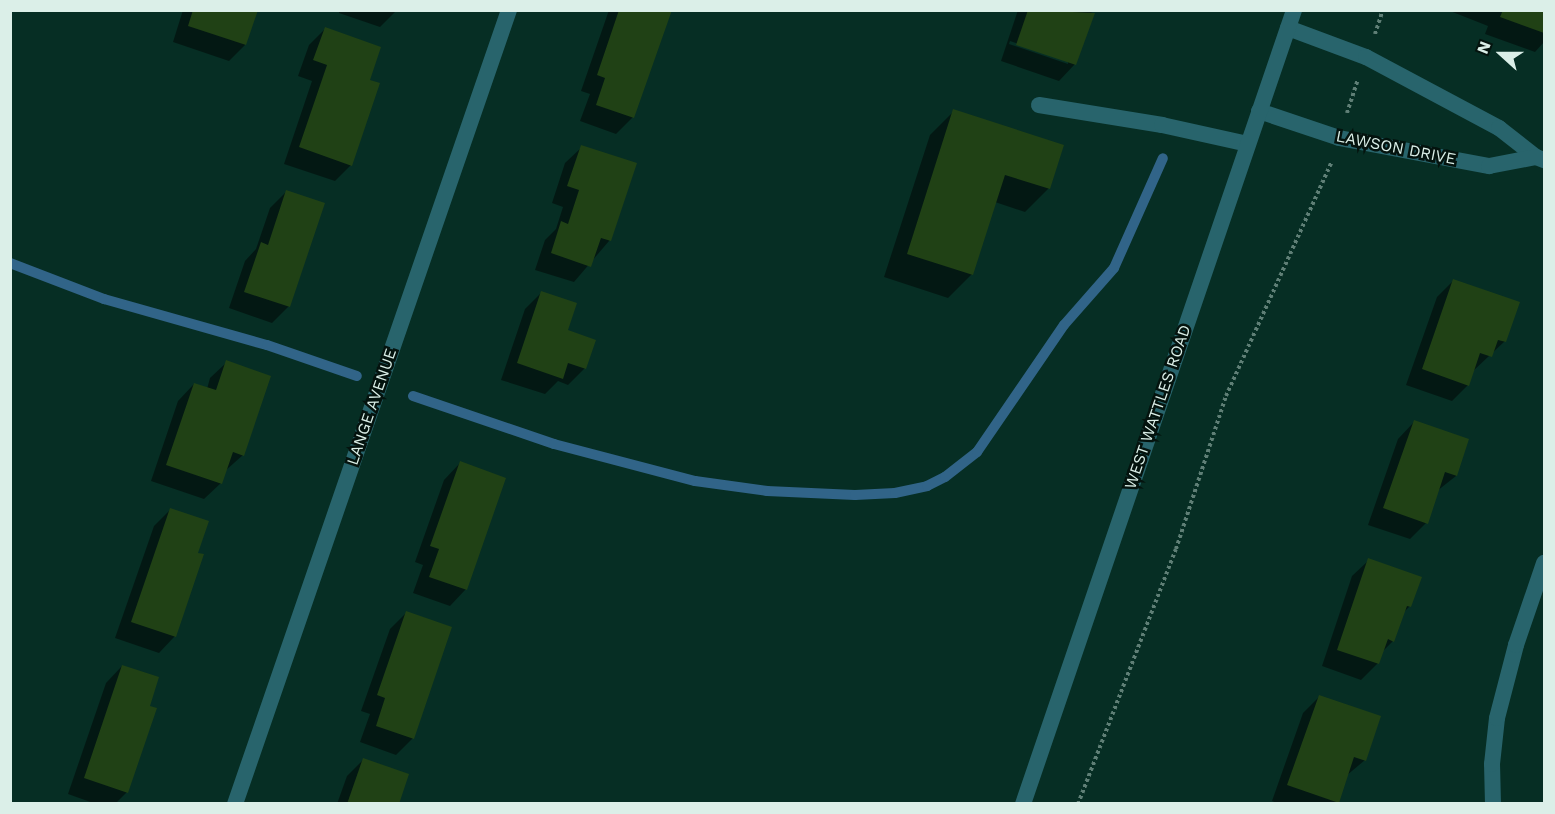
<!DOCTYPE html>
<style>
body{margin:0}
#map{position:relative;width:1555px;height:814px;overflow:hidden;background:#062e24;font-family:"Work Sans",sans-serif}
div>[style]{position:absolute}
.shadow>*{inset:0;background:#0007}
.stream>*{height:10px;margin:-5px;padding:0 5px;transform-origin:5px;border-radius:5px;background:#316488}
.building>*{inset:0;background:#204115}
.path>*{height:4px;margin-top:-2px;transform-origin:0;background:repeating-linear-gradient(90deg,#5f7f76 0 3px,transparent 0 6px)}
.service>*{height:16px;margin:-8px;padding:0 8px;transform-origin:8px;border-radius:8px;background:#28646c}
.minor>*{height:16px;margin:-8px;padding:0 8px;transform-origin:8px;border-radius:8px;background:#28646c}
.tertiary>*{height:16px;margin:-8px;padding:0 8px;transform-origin:8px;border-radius:8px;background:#28646c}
span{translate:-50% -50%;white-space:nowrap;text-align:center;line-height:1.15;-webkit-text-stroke:5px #04130e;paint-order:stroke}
.street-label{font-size:16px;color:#dbefe8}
.frame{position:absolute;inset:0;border:12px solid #dbefe8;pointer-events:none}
.north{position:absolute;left:1471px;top:24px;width:60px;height:60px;-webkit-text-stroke:4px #04130e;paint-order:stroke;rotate:291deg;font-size:16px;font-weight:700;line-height:24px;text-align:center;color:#dbefe8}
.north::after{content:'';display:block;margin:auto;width:21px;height:27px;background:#dbefe8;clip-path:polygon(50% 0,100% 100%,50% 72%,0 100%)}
</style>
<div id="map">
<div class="shadow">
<i style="clip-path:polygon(183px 10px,257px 10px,245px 45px,229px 61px,173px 42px)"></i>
<i style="clip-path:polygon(339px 10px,397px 10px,380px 27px,339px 13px)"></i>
<i style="clip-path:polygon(609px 10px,670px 10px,633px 117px,616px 134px,580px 121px,590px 94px,581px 91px)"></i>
<i style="clip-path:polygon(evenodd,1018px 10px,1085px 10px,1093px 13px,1075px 64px,1059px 81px,1001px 61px,1018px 10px,1010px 41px,1068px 61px,1068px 64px,1009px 44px,1010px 41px)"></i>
<i style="clip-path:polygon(1544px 10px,1544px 42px,1535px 52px,1485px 34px,1488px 26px,1450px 11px)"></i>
<i style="clip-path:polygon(325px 29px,368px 80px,351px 165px,335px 181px,284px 164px,312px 81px,298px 76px,309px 45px)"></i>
<i style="clip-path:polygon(954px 111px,1049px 188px,1025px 212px,995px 202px,972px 274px,948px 298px,884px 277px,930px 135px)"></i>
<i style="clip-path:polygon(582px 147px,635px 164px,609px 241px,574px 282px,535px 270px,545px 240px,556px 229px,563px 207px,552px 203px,565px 163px)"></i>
<i style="clip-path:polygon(287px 191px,289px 306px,272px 323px,229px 308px,245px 261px,256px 249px,270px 208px)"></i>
<i style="clip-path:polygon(1454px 280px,1505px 341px,1472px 372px,1468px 385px,1452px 401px,1406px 385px,1437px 297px)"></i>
<i style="clip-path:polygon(541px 293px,566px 331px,585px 368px,568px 385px,558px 381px,545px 394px,501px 380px,525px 309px)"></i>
<i style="clip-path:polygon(227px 362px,243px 455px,225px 471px,221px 483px,204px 499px,151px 481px,178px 401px,194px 384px,207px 389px,210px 378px)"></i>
<i style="clip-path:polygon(1414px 422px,1467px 440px,1456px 476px,1437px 491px,1426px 523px,1410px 539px,1368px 525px,1398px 439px)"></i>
<i style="clip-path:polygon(460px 463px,466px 589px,450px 606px,413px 593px,423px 565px,415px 562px,444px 480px)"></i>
<i style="clip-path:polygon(170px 510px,175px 636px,159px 653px,115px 638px,154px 526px)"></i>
<i style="clip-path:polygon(1369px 560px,1410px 606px,1402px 614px,1393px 641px,1382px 652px,1378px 663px,1361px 680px,1322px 666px,1352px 576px)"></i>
<i style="clip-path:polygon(406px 613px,413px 738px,396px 755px,360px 742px,370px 714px,361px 711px,390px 629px)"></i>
<i style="clip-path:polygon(122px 666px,127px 792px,115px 804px,96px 804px,68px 794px,106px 683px)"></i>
<i style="clip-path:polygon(1319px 697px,1365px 760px,1346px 776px,1336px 804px,1279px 804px,1272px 801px,1303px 713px)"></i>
<i style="clip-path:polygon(363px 760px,397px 804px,337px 804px,347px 776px)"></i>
</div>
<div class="stream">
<i style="left:10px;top:263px;width:101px;rotate:21deg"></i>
<i style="left:104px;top:299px;width:169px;rotate:15.8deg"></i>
<i style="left:267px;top:345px;width:95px;rotate:19deg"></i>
<i style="left:413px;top:396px;width:149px;rotate:18.8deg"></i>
<i style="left:554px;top:444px;width:146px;rotate:14.7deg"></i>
<i style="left:695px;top:481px;width:73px;rotate:7.9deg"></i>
<i style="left:767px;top:491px;width:88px;rotate:2.6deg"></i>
<i style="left:855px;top:495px;width:40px;rotate:-2.9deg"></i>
<i style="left:895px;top:493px;width:33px;rotate:-12deg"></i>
<i style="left:927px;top:486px;width:20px;rotate:-27deg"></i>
<i style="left:945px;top:477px;width:41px;rotate:-38deg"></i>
<i style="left:977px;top:452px;width:154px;rotate:-55.6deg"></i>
<i style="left:1064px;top:325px;width:76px;rotate:-48.7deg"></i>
<i style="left:1114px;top:268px;width:120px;rotate:-66deg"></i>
</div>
<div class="building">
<i style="clip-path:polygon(193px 10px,258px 10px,246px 45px,188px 26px)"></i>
<i style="clip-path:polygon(619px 10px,672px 10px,634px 118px,596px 105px,605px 78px,597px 75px)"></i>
<i style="clip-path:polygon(1028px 10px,1095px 13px,1076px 65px,1016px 45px)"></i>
<i style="clip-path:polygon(1503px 10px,1544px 10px,1544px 33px,1500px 17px)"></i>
<i style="clip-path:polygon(325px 27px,381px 47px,370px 80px,380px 83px,352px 166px,299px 147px,327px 65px,313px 60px)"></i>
<i style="clip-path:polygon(953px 109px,1064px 145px,1050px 189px,1005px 175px,973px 275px,907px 254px)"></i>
<i style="clip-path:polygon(581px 145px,637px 163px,611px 241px,601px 238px,591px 267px,551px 253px,561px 221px,568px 224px,579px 190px,567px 186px)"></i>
<i style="clip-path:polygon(286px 190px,325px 203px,290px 307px,244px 292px,261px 242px,268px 245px)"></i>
<i style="clip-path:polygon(1453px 279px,1520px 302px,1506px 342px,1498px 340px,1492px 357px,1480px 353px,1469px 386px,1422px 369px)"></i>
<i style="clip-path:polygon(541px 291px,577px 303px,568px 330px,596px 340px,586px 369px,568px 363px,563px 379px,517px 363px)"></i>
<i style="clip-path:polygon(226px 360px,271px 376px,244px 456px,233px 452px,222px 484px,166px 465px,194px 383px,216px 390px)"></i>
<i style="clip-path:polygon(1414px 420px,1469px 439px,1457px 476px,1445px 472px,1428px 524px,1383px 508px)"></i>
<i style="clip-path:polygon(460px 461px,506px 478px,467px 590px,429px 577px,439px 549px,430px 546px)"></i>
<i style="clip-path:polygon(170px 508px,209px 521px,198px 553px,204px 554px,176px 637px,131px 622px)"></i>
<i style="clip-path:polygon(1368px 558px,1422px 577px,1411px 607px,1407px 606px,1394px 642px,1388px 639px,1379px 664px,1337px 650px)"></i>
<i style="clip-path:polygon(406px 611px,452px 627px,414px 739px,376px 726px,385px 698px,377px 695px)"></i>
<i style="clip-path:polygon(122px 665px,159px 677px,150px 706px,157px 708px,128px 793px,84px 778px)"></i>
<i style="clip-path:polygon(1319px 695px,1381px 716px,1366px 761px,1354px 757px,1339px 803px,1287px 785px)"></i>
<i style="clip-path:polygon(363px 758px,409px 774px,399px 804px,347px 804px)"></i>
</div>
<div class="path">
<i style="left:1375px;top:34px;width:25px;rotate:-72deg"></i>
<i style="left:1347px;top:113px;width:35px;rotate:-72deg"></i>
<i style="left:1078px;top:804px;width:273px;rotate:-69deg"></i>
<i style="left:1176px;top:549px;width:161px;rotate:-71.9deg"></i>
<i style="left:1226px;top:396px;width:256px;rotate:-65.7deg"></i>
</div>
<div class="service">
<i style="left:1039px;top:105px;width:125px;rotate:9.2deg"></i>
<i style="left:1162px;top:125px;width:88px;rotate:12.5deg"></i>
</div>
<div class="minor">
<i style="left:1288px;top:28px;width:83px;rotate:20.4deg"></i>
<i style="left:1366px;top:57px;width:151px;rotate:28.1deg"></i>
<i style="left:1499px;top:128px;width:47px;rotate:38.1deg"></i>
<i style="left:1536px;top:157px;width:9px;rotate:21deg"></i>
<i style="left:1259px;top:111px;width:84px;rotate:18.6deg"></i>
<i style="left:1339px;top:138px;width:153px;rotate:10.6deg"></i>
<i style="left:1489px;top:166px;width:48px;rotate:-10.8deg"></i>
<i style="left:235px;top:804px;width:840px;rotate:-70.96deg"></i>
<i style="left:1493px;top:804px;width:40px;rotate:-91.4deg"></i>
<i style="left:1492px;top:764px;width:46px;rotate:-83.8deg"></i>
<i style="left:1497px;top:718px;width:75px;rotate:-75.4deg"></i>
<i style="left:1516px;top:645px;width:87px;rotate:-71.1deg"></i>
</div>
<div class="tertiary">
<i style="left:1023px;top:804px;width:839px;rotate:-71.15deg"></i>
</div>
<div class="street-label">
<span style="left:1396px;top:148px;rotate:11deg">LAWSON DRIVE</span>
<span style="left:372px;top:407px;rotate:-71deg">LANGE AVENUE</span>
<span style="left:1158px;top:407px;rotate:-71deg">WEST WATTLES ROAD</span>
</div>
<div class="frame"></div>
<div class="north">N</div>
</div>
